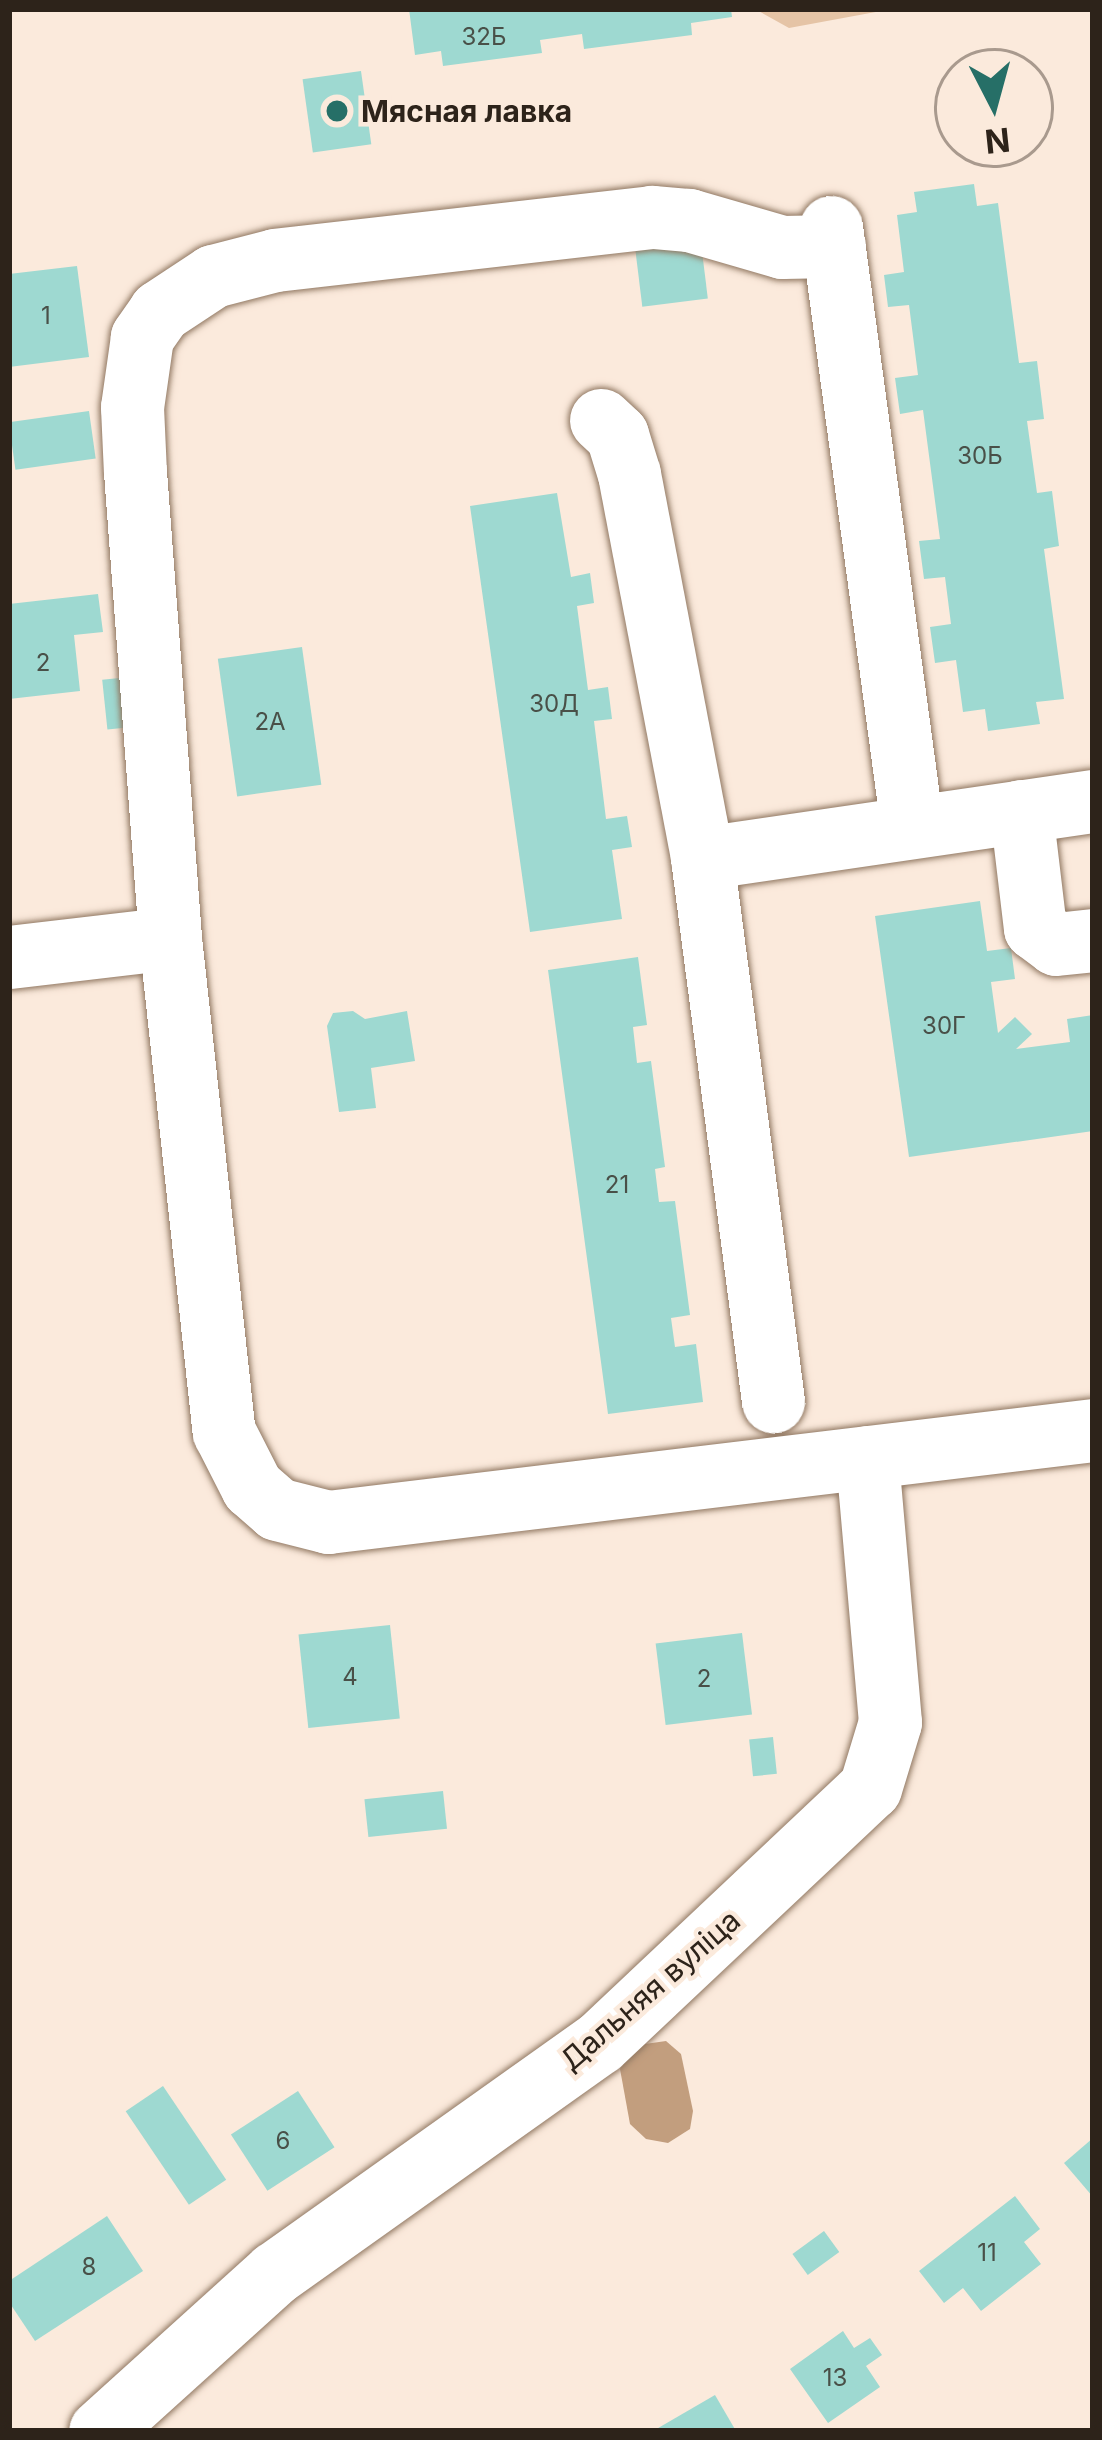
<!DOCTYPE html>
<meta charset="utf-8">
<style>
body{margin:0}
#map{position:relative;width:1102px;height:2440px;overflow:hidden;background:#fbeadc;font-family:Inter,sans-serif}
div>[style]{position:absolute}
.green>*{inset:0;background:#e5c4a6}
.water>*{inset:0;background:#c29e7e}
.building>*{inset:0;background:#9ed9d1;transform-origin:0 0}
.roads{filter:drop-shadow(0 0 3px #917862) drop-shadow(0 0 3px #917862)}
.minor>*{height:63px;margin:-31.5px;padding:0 31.5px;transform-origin:31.5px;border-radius:31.5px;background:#fff}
.dots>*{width:33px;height:33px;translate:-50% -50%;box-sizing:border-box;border:6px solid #fbeadc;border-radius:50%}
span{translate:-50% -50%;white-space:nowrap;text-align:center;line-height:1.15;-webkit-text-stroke:9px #fbeadc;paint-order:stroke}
.number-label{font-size:24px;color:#495048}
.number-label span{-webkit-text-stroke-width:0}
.poi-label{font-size:30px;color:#2d231a;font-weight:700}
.left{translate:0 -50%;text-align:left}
.street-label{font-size:30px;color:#2d231a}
.frame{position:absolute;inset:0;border:12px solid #2d231a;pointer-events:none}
.north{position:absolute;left:934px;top:48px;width:120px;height:120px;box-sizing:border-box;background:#fbeadc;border:3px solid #a99a8e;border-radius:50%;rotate:174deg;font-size:33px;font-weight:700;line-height:48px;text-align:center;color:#2d231a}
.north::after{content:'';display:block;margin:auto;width:42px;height:54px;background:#266f67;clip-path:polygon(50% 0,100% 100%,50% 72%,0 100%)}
</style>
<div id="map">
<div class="green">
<i style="clip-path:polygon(755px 9px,892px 9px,789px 28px)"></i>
</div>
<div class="water">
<i style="clip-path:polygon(666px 2041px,681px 2054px,693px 2111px,690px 2129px,668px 2143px,646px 2139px,630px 2124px,620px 2069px,626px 2054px,645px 2044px)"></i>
</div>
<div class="building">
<i style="clip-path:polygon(409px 9px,731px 9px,732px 17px,691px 23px,692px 35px,584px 49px,582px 34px,540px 40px,542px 53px,443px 66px,441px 51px,415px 55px)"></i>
<i style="left:361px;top:71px;width:74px;height:59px;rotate:82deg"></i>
<i style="clip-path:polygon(974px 184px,977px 206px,998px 203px,1019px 363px,1037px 361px,1044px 419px,1027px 421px,1037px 493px,1052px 491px,1059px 546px,1044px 549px,1064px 699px,1036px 702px,1040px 724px,988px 731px,985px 709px,963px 712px,956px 660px,935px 663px,930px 627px,951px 624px,945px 577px,924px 579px,919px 541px,940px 539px,923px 410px,900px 414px,895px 378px,918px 375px,909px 305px,888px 307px,884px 275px,904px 272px,897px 215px,917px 212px,914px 192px)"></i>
<i style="left:701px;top:243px;width:56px;height:66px;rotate:83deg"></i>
<i style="clip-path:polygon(77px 266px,89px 357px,9px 367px,9px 274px)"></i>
<i style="left:89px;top:411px;width:48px;height:81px;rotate:82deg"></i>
<i style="clip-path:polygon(557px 493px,571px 577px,590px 573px,594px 603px,577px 606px,588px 690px,608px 687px,612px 719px,594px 721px,606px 819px,627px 816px,632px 847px,612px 850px,622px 919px,530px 932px,470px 506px)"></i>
<i style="clip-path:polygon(98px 594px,103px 632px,74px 635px,80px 691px,9px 699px,9px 604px)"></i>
<i style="left:302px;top:647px;width:139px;height:85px;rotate:82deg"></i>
<i style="left:139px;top:676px;width:50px;height:37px;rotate:84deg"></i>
<i style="clip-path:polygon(980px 901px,987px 951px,1011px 948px,1015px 979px,991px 982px,998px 1033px,1015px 1017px,1032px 1034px,1016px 1049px,1070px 1042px,1067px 1019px,1093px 1015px,1093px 1131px,909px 1157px,875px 916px)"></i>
<i style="clip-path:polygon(638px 957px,647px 1025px,633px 1027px,637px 1063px,651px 1061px,665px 1167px,655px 1169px,659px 1202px,675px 1201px,690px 1315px,671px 1318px,675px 1347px,696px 1344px,703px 1402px,608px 1414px,548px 970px)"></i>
<i style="clip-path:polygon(353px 1011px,365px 1019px,407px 1011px,415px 1061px,371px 1068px,376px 1108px,339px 1112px,327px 1026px,333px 1013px)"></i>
<i style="left:390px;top:1625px;width:94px;height:92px;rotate:84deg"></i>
<i style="left:742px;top:1633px;width:82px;height:87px;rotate:83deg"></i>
<i style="left:773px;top:1737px;width:37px;height:24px;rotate:84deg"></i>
<i style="left:443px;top:1791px;width:38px;height:79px;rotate:84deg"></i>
<i style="left:163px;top:2086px;width:113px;height:45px;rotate:56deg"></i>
<i style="left:298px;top:2091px;width:67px;height:80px;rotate:57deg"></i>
<i style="clip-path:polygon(1093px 2138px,1093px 2197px,1064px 2163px)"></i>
<i style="clip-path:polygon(1015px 2196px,1040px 2229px,1024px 2242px,1041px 2264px,981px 2311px,963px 2288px,944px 2303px,919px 2271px)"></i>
<i style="clip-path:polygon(107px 2216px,143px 2271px,35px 2341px,9px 2302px,9px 2281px)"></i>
<i style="left:824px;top:2231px;width:26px;height:39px;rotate:54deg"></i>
<i style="clip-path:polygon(843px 2331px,854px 2348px,870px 2338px,882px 2355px,866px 2366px,880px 2387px,828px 2423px,790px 2369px)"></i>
<i style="clip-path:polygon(715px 2395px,736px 2431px,653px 2431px)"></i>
</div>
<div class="roads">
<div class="minor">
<i style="left:831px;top:227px;width:605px;rotate:82.31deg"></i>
<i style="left:834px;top:246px;width:52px;rotate:178.9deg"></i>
<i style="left:782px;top:247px;width:97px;rotate:-163.8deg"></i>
<i style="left:689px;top:220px;width:37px;rotate:-175deg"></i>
<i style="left:652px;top:217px;width:379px;rotate:173.5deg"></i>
<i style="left:275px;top:260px;width:64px;rotate:165.5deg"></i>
<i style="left:213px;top:276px;width:64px;rotate:146.6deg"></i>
<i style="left:160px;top:311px;width:32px;rotate:125deg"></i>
<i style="left:142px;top:337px;width:71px;rotate:98.1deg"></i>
<i style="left:132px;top:407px;width:65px;rotate:87.4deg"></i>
<i style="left:135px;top:472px;width:467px;rotate:85.7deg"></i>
<i style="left:170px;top:938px;width:497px;rotate:83.8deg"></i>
<i style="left:224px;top:1432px;width:62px;rotate:63deg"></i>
<i style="left:252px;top:1487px;width:33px;rotate:41deg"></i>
<i style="left:277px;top:1509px;width:53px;rotate:14.3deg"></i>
<i style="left:328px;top:1522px;width:771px;rotate:-6.86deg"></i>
<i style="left:601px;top:420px;width:22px;rotate:43deg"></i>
<i style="left:617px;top:435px;width:41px;rotate:72.9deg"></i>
<i style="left:629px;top:474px;width:391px;rotate:79.2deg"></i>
<i style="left:702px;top:858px;width:548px;rotate:82.55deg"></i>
<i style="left:1021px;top:811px;width:118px;rotate:83.2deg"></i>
<i style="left:1035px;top:928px;width:26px;rotate:37deg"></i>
<i style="left:1056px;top:944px;width:37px;rotate:-6deg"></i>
<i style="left:702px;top:858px;width:395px;rotate:-8.3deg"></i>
<i style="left:9px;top:957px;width:162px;rotate:-6.7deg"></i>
<i style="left:100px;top:2431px;width:236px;rotate:-42.1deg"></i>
<i style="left:275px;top:2273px;width:397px;rotate:-35.4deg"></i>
<i style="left:599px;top:2043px;width:372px;rotate:-43.3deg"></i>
<i style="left:870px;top:1788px;width:69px;rotate:-73.1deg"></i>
<i style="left:890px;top:1722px;width:266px;rotate:-95deg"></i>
</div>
</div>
<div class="dots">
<i style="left:337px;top:111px;background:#266f67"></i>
</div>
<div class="number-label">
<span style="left:484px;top:37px">32Б</span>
<span style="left:46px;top:316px">1</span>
<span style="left:980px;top:456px">30Б</span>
<span style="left:43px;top:663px">2</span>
<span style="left:554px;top:704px">30Д</span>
<span style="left:270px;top:722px">2А</span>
<span style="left:944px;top:1026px">30Г</span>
<span style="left:617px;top:1185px">21</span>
<span style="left:350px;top:1677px">4</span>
<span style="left:704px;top:1679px">2</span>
<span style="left:283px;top:2141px">6</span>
<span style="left:987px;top:2253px">11</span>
<span style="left:89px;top:2267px">8</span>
<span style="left:835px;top:2378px">13</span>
</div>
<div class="poi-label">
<span class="left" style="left:361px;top:111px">Мясная лавка</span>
</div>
<div class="street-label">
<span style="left:650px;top:1990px;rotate:-41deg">Дальняя вуліца</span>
</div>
<div class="frame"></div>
<div class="north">N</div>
</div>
